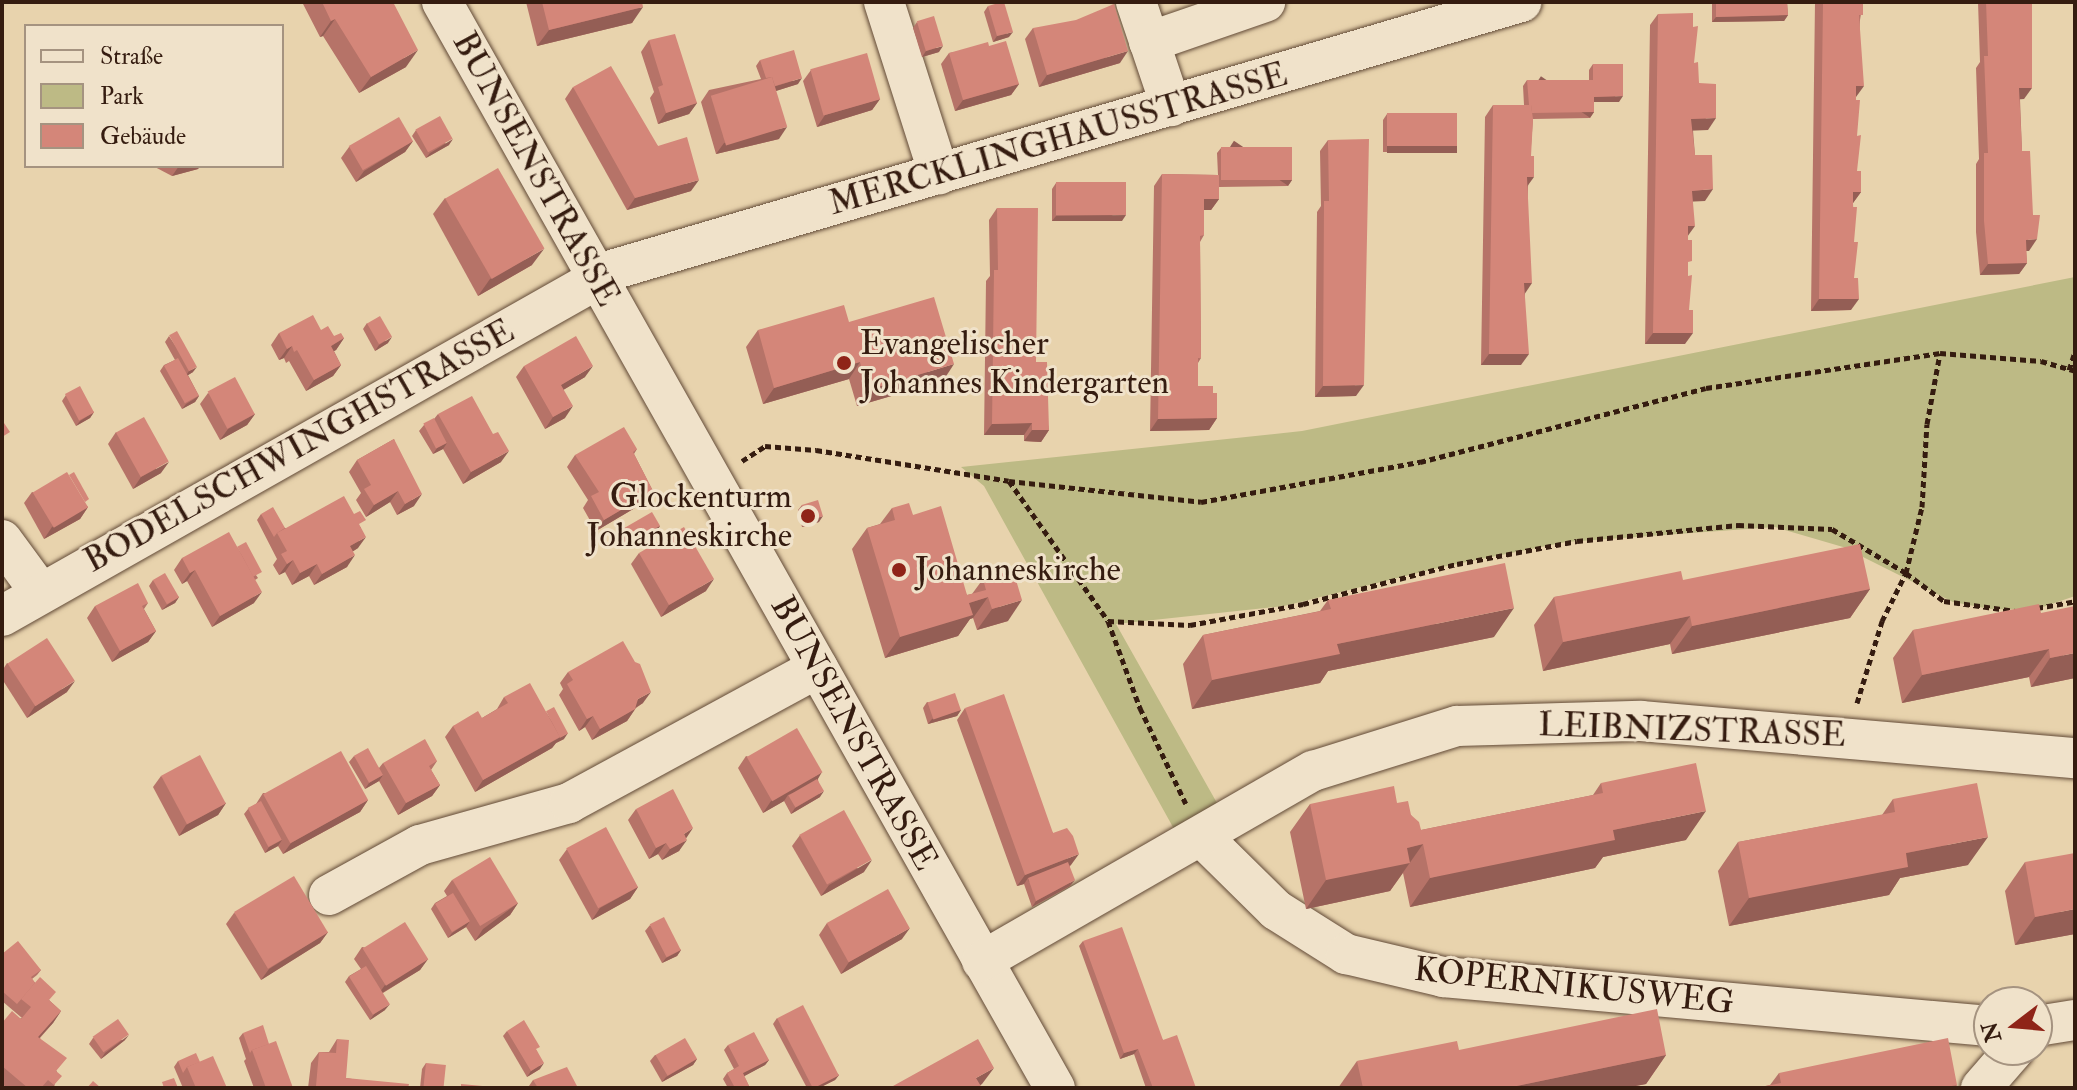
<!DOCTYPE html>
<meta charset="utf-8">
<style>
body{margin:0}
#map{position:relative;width:2077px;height:1090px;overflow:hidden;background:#e8d3ad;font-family:"IM FELL Double Pica",serif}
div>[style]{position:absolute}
.green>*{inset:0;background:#bdba85}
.path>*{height:5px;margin-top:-2.5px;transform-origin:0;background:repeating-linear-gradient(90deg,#351c10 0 6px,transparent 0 10px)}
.roads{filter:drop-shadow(0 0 2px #624a37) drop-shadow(0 0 2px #624a37)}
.minor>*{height:40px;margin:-20px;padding:0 20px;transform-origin:20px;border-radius:20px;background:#f0e2ca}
.wall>*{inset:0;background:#b67368}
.shaded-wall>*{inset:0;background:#945e55;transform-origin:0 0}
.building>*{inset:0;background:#d48679;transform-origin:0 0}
.dots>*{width:22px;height:22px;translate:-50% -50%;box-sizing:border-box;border:4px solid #f0e2ca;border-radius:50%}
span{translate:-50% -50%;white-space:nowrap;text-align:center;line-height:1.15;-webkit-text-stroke:6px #f0e2ca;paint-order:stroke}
.street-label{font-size:34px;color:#351c10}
.poi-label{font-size:34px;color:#351c10}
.left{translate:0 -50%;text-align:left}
.right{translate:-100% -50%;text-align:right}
.frame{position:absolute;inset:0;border:4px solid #351c10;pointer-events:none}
.legend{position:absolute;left:24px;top:24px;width:260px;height:144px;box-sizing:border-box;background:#f0e2ca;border:2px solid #a59380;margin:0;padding:10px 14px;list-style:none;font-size:24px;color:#351c10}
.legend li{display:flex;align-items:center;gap:16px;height:40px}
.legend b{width:40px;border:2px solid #a59380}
.north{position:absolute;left:1973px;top:986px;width:80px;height:80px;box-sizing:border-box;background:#f0e2ca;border:2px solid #a59380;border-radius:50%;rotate:254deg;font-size:22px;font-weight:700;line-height:32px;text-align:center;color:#351c10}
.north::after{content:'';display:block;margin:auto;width:28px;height:36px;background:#8f2418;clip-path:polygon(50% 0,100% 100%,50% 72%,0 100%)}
</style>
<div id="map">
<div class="green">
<i style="clip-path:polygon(2075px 277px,2075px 596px,2034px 610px,1990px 609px,1953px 602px,1843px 547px,1775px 527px,1566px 542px,1442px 567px,1284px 606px,1116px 624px,1217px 803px,1174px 829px,984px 486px,961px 467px,1302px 431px)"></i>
</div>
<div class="path">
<i style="left:2069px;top:370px;width:20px;rotate:-72deg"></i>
<i style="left:742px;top:461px;width:27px;rotate:-33deg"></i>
<i style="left:765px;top:446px;width:51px;rotate:4.5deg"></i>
<i style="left:816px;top:450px;width:195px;rotate:9.1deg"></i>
<i style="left:1009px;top:481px;width:193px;rotate:6.2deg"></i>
<i style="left:1201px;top:502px;width:223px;rotate:-10.4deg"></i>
<i style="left:1420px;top:462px;width:295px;rotate:-14.5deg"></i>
<i style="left:1706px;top:388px;width:237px;rotate:-8.5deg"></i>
<i style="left:1940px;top:353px;width:101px;rotate:4.5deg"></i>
<i style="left:2041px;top:361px;width:35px;rotate:16deg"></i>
<i style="left:1009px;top:481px;width:171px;rotate:54.7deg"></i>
<i style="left:1108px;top:621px;width:93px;rotate:69.8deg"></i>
<i style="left:1140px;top:708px;width:106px;rotate:64.4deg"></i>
<i style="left:2037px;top:608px;width:39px;rotate:-10deg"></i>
<i style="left:1108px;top:621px;width:82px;rotate:2.8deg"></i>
<i style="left:1190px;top:625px;width:115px;rotate:-10.5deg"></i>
<i style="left:1303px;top:604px;width:159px;rotate:-14.6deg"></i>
<i style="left:1457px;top:564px;width:122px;rotate:-10.9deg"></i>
<i style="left:1577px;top:541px;width:162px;rotate:-5.7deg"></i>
<i style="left:1738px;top:525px;width:94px;rotate:2.4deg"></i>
<i style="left:1832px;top:529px;width:86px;rotate:30.7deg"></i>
<i style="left:1906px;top:573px;width:47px;rotate:36.4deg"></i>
<i style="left:1944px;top:601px;width:72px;rotate:8deg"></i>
<i style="left:1857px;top:703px;width:86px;rotate:-73deg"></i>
<i style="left:1882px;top:621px;width:54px;rotate:-63.4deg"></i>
<i style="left:1906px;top:573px;width:68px;rotate:-76.4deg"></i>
<i style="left:1922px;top:507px;width:83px;rotate:-86.6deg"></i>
<i style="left:1927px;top:424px;width:72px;rotate:-79.6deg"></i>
</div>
<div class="roads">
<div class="minor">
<i style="left:442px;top:2px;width:1247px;rotate:60.56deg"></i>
<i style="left:884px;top:2px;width:181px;rotate:72.3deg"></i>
<i style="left:1136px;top:2px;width:110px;rotate:71.4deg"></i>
<i style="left:1149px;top:42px;width:123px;rotate:-19deg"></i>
<i style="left:2px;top:540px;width:64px;rotate:53.8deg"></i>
<i style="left:2px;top:616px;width:704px;rotate:-29.51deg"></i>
<i style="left:615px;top:269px;width:945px;rotate:-16.42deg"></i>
<i style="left:1202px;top:837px;width:104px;rotate:44.6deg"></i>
<i style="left:1276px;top:910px;width:83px;rotate:32.2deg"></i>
<i style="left:1346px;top:954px;width:100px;rotate:13.3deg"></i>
<i style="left:1443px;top:977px;width:548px;rotate:5.13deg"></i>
<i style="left:329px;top:895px;width:104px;rotate:-28.8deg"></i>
<i style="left:420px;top:845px;width:155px;rotate:-15.7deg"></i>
<i style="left:569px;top:803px;width:283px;rotate:-28.5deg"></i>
<i style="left:982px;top:961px;width:382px;rotate:-29.9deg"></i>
<i style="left:1313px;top:771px;width:151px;rotate:-17.4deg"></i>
<i style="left:1457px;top:726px;width:184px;rotate:-1.6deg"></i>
<i style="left:1641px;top:721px;width:436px;rotate:4.9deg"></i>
<i style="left:2037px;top:1026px;width:38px;rotate:-9deg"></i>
<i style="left:1981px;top:1088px;width:50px;rotate:-49deg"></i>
</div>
</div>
<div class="wall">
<i style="clip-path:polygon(302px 2px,393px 2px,406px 67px,359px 93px,323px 36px,320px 37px)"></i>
<i style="clip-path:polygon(526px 2px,642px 2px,632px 23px,537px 46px)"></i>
<i style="clip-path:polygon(1712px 2px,1787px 2px,1788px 15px,1784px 21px,1712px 22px)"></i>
<i style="clip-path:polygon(1815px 2px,1863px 2px,1860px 20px,1856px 97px,1857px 171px,1861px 192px,1853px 203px,1854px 242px,1851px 310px,1811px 311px)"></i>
<i style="clip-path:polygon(1978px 2px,2032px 2px,2024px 99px,2020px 99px,2022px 151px,2029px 251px,2026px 251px,2027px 263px,2019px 274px,1980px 275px,1976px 232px,1976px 164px,1979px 159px,1976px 68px,1980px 62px)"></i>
<i style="clip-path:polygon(988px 6px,1009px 37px,993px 42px,984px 12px)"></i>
<i style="clip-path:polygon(1658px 14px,1699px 83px,1708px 130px,1693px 130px,1695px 155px,1705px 201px,1693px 201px,1688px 236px,1688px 267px,1685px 344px,1645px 344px,1650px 25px)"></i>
<i style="clip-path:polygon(917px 22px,939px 52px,922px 57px,913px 28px)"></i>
<i style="clip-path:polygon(1033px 28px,1120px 63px,1039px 87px,1025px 39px)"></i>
<i style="clip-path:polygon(649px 40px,697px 103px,689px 114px,658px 124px,650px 98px,654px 92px,641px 52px)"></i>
<i style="clip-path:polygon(989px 46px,1019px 84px,1011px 95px,955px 111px,941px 64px,949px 53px)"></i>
<i style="clip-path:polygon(760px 60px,798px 84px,776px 91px,779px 139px,716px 154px,701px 102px,709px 90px,761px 79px,756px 66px)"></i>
<i style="clip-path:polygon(1593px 64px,1619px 102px,1594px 102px,1594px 112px,1590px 118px,1533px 119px,1528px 187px,1525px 293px,1521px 365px,1481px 365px,1485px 117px,1493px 105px,1524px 105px,1523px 86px,1527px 80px,1589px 80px,1589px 70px)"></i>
<i style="clip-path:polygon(811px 70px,880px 99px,872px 110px,817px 127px,803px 81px)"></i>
<i style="clip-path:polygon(573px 87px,658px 146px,691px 191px,627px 210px,565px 99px)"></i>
<i style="clip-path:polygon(1387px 114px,1453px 152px,1383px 152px,1383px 120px)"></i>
<i style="clip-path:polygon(416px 130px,449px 145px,426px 158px,412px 136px)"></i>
<i style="clip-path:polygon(1328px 140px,1356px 396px,1315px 397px,1317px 212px,1321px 206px,1320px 151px)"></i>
<i style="clip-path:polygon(413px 141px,405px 152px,356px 182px,341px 158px,349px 147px)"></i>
<i style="clip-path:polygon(1221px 148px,1292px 180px,1288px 186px,1219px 187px,1219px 199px,1211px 210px,1204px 210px,1204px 235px,1200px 242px,1201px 358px,1198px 363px,1198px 386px,1213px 393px,1217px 418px,1209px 430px,1150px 431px,1154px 186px,1162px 174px,1218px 175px,1217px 153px)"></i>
<i style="clip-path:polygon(153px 166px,200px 166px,198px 169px,172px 176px)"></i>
<i style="clip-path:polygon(1056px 183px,1122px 221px,1052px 221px,1052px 189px)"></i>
<i style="clip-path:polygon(445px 198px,532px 265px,478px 296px,433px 214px)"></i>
<i style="clip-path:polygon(997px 208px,1036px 362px,1049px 430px,1041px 442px,1024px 441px,1024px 435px,984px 435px,986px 281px,990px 276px,989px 220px)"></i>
<i style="clip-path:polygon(849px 322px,943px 381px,857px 406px,849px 379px,763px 404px,746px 347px,758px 330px)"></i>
<i style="clip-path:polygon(367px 323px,388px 343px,375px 351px,363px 329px)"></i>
<i style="clip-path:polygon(321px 330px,334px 336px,344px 338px,336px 350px,334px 351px,341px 365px,333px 376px,306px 391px,289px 361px,286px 363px,284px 358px,279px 360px,271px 345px,279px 333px)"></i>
<i style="clip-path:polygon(169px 336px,193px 372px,188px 375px,199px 396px,195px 402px,182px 409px,160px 371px,164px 365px,175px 360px,165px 342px)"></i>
<i style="clip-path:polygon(524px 366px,585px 377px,563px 390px,565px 418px,545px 429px,516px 377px)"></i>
<i style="clip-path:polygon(208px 393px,255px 414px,247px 425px,220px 440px,200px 404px)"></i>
<i style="clip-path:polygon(66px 395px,94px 412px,90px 418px,76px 426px,62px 401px)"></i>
<i style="clip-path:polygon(438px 414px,501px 462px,463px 484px,443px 449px,433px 454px,419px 431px,424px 425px,434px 419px)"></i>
<i style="clip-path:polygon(116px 432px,161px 473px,133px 489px,108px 444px)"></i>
<i style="clip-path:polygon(394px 439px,414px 506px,397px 515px,390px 502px,366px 517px,356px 500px,361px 493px,349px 472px,357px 460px)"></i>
<i style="clip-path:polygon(637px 449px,634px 454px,653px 491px,645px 502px,596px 531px,583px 508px,588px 500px,567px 467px,575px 455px)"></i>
<i style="clip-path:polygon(32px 492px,86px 505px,88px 507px,80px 519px,44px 539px,24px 503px)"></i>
<i style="clip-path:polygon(802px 505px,819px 522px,802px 527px,798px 510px)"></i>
<i style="clip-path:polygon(892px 508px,913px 515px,967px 595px,972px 594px,983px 579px,1008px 621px,977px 630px,973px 618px,970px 619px,958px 636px,885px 658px,852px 549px,867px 528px,880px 524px)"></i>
<i style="clip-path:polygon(261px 514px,285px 528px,361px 527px,358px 548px,352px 552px,347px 567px,314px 585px,309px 576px,292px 585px,285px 572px,279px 575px,273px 565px,277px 559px,257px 520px)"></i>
<i style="clip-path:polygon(660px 526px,656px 532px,628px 548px,620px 534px,624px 528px)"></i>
<i style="clip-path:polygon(237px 547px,258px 578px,255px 580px,254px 603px,212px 627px,187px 581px,182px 584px,174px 570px,182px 558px)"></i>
<i style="clip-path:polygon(639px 553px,706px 591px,661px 617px,631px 564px)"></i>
<i style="clip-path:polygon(153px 580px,179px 597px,175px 603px,162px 610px,149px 586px)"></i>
<i style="clip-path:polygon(1683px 580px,1870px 589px,1850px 618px,1672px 654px,1670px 644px,1543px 671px,1534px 625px,1554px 597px)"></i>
<i style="clip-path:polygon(1328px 600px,1494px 637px,1328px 671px,1320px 683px,1192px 709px,1183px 664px,1203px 635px,1320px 611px)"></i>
<i style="clip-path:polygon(148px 603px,144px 609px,156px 631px,148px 642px,112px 662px,87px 618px,95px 606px)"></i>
<i style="clip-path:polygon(2041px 613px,2075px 678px,2031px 687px,2029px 677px,1902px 703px,1893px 658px,1913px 630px)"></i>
<i style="clip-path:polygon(7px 663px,67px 692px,27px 718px,2px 679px,2px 671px)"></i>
<i style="clip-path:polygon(568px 672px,643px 703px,636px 708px,627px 721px,592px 740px,585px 727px,579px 731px,559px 695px,563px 689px,560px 683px)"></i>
<i style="clip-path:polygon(504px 697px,546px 712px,564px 739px,556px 743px,552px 748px,475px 792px,445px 737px,453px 726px,482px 718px,497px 709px)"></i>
<i style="clip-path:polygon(927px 702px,961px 710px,957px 716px,928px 724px,923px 708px)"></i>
<i style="clip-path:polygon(965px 708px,1053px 833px,1071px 865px,1070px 866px,1070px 886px,1032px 907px,1024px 884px,1017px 886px,957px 720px)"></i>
<i style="clip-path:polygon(354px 756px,379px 768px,383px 763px,437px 761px,431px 770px,440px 785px,432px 796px,398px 815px,379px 781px,365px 789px,349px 762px)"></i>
<i style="clip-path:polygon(746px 756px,818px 779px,820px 797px,791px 814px,784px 801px,763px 813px,738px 768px)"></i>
<i style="clip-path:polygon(161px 776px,226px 803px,218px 815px,179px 836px,153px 787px)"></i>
<i style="clip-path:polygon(1601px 783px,1686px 840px,1603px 857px,1595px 868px,1410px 907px,1403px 873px,1390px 891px,1306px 909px,1290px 832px,1310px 804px,1397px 803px,1411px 815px,1421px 830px,1593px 795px)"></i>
<i style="clip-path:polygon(263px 793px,368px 800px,360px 812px,283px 854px,278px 846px,265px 853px,244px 814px,248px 809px,256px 804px)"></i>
<i style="clip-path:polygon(1893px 799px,1968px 865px,1900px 878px,1889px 895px,1729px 926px,1718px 871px,1738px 842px,1882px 815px)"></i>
<i style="clip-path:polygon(636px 809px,686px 838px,679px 851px,662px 860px,658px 854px,649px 859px,628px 820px)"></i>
<i style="clip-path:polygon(800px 835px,864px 872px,821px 896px,792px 846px)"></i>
<i style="clip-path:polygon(567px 849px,638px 887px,630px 899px,592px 920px,559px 860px)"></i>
<i style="clip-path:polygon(2025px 862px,2075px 934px,2015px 945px,2005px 891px)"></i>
<i style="clip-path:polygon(452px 880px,518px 903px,510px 915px,475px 941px,466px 927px,448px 938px,431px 909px,435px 903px,447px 896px,444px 891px)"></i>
<i style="clip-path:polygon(234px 913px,328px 932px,320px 943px,261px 980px,226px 924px)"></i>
<i style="clip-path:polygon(827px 923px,902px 939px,841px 974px,819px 935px)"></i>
<i style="clip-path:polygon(650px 925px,681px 950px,677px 956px,662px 963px,645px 931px)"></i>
<i style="clip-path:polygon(1083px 941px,1163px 1040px,1196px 1088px,1146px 1088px,1134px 1054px,1120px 1059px,1079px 946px)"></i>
<i style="clip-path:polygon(362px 947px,428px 959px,420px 970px,383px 993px,385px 1010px,370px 1020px,345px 982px,349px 976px,361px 969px,354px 959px)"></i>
<i style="clip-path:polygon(2px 954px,41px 970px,37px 975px,32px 979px,50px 1001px,61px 1011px,53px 1023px,40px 1038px,57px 1072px,54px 1088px,7px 1088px,2px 1084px,2px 1023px,22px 1018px,2px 1001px)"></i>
<i style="clip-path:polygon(777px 1018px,839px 1075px,835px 1080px,819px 1088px,807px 1088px,773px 1024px)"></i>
<i style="clip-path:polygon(507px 1031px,537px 1051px,540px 1069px,527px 1077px,503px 1036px)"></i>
<i style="clip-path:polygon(243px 1033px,269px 1044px,293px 1088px,254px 1088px,244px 1061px,246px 1059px,239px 1038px)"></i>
<i style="clip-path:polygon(93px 1038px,125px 1040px,101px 1059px,89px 1044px)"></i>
<i style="clip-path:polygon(337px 1039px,346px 1078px,408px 1088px,308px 1088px,311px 1063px,319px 1052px,329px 1052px)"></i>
<i style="clip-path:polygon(728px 1045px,769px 1060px,765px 1065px,744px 1076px,750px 1088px,728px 1088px,723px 1079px,727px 1073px,734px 1069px,724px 1050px)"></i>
<i style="clip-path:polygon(1459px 1050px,1666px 1055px,1646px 1084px,1625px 1088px,1338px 1088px,1357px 1061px)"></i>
<i style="clip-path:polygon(655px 1055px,697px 1059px,693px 1065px,662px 1082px,650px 1061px)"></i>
<i style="clip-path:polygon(178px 1061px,200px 1062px,227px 1088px,183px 1088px,174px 1067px)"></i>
<i style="clip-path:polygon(426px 1063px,444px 1088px,420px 1088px,422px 1069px)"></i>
<i style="clip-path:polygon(1779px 1073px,1957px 1085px,1955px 1088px,1756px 1088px,1770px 1085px)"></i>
<i style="clip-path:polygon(533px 1080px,578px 1088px,530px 1088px,529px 1086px)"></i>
</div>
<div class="shaded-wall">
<i style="clip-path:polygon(643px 7px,632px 23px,537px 46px,549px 30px)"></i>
<i style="clip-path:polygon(1788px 15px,1784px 21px,1712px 22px,1716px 17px)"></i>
<i style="clip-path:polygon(335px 19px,323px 36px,320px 37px,331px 21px)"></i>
<i style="clip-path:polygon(1013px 32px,1009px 37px,993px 42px,997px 36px)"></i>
<i style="clip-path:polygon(943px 46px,939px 52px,922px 57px,926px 51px)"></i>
<i style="clip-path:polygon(418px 50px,406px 67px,359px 93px,371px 77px)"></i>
<i style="clip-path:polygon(1128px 51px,1120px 63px,1039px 87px,1047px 75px)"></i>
<i style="clip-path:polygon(802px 78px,798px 84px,766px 94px,770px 88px)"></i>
<i style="clip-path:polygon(1019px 84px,1011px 95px,955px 111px,963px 100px)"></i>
<i style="clip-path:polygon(1856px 86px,1864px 86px,1856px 97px)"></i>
<i style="clip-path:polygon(2019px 88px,2032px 88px,2024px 99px,2011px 100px)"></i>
<i style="clip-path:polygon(1623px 96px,1619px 102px,1590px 102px,1594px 97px)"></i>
<i style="clip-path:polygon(880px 99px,872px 110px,817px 127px,825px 115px)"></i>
<i style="clip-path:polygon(697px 103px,689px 114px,658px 124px,666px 113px)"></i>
<i style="left:1594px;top:112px;width:7px;height:64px;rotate:124deg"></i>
<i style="clip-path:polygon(1716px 118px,1708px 130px,1684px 131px,1691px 119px)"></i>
<i style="clip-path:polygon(787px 127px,779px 139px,716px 154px,724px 143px)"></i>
<i style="clip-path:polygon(453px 139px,449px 145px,426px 158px,430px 153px)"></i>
<i style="clip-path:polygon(413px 141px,405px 152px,356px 182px,364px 171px)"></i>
<i style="left:1387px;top:146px;width:70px;height:7px"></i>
<i style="clip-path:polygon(179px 166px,200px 166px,198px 169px,172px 176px)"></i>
<i style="clip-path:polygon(1527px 177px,1534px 177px,1526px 188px)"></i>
<i style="clip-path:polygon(699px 180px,691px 191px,627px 210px,635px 198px)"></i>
<i style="left:1292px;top:180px;width:7px;height:70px;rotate:124deg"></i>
<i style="clip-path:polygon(1713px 189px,1705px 201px,1684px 202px,1692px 191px)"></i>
<i style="clip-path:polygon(1853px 192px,1861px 192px,1853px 203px)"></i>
<i style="clip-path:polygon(1204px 199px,1219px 199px,1211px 210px,1196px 210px)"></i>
<i style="clip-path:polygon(1126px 215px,1122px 221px,1052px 221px,1056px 216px)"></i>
<i style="clip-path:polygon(1688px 226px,1695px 226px,1687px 237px)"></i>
<i style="clip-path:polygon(2037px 239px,2029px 251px,2018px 251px,2026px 240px)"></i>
<i style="clip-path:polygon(544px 249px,532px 265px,478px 296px,490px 279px)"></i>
<i style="clip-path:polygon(2027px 263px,2019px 274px,1980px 275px,1988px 264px)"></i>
<i style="clip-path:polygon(1524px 283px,1532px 283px,1524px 295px)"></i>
<i style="clip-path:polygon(1819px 299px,1859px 299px,1851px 310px,1811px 311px)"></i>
<i style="clip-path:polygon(1653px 333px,1693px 333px,1685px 344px,1645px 344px)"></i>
<i style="clip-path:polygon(392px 337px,388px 343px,375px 351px,379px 345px)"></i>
<i style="clip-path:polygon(344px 338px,336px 350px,323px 357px,331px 346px)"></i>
<i style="clip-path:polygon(292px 346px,284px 358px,279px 360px,287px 349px)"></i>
<i style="clip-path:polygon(1489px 354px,1529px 354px,1521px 365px,1481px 365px)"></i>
<i style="clip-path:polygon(860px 362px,849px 379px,763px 404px,774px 388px)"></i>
<i style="clip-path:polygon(954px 364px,943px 381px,857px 406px,868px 390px)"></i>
<i style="clip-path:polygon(341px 365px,333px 376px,306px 391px,314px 380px)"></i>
<i style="clip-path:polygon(593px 366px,585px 377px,553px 396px,561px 385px)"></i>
<i style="clip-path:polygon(197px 367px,193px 372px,185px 377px,189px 371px)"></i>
<i style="clip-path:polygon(1364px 385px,1356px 396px,1315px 397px,1323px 386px)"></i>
<i style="clip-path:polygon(199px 396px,195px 402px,182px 409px,186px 404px)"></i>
<i style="clip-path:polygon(573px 406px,565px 418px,545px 429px,553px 417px)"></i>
<i style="clip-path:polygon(94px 412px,90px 418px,76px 426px,80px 421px)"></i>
<i style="clip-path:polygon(255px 414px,247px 425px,220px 440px,228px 429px)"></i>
<i style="clip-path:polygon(1217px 418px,1209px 430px,1150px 431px,1158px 419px)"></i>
<i style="clip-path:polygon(1032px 423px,1024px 435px,984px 435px,992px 424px)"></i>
<i style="clip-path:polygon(1032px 430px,1049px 430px,1041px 442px,1024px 441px)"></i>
<i style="clip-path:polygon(447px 443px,443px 449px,433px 454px,437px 448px)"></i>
<i style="clip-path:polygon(509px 451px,501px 462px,463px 484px,471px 472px)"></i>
<i style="clip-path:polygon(169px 462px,161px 473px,133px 489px,141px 477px)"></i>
<i style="clip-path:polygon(398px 491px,390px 502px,366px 517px,374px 505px)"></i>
<i style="clip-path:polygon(653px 491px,645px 502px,596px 531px,604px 520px)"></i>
<i style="clip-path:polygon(422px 494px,414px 506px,397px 515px,405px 504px)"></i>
<i style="clip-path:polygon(88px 507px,80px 519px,44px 539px,52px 527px)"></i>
<i style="clip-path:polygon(823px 516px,819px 522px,802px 527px,807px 521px)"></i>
<i style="clip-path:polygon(660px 526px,656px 532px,628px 548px,632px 542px)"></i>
<i style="clip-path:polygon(366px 537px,358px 548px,342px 558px,350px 546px)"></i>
<i style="clip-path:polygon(355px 555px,347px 567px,314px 585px,322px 574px)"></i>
<i style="clip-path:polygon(293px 560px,285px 572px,279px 575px,287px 564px)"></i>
<i style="clip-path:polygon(317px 564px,309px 576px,292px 585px,300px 573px)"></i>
<i style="clip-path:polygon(195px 570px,187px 581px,182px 584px,190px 573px)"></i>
<i style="clip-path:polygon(714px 579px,706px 591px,661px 617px,669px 605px)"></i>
<i style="clip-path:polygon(1870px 589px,1850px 618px,1672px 654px,1692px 626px)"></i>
<i style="clip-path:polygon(262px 592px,254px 603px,212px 627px,220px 616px)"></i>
<i style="clip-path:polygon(179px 597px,175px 603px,162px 610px,167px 605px)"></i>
<i style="clip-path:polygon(988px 597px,973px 618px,970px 619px,958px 636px,885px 658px,900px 637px,969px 603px)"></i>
<i style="clip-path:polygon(1022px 600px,1008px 621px,977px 630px,992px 609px)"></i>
<i style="clip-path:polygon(1514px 608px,1494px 637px,1328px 671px,1320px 683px,1192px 709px,1212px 680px,1337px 644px)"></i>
<i style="clip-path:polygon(1690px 616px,1670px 644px,1543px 671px,1563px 642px)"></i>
<i style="clip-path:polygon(156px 631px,148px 642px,112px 662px,120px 651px)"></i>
<i style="clip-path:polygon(2049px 649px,2029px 677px,1902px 703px,1922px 675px)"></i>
<i style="clip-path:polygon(2075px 653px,2075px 678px,2031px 687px,2050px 658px)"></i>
<i style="clip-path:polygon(75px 681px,67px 692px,27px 718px,35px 706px)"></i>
<i style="clip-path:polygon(651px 692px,643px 703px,630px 711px,638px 699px)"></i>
<i style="clip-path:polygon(635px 709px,627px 721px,592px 740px,600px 729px)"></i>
<i style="clip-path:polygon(961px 710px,957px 716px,928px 724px,932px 719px)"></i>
<i style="clip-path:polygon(593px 716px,585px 727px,579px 731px,587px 719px)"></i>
<i style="clip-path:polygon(568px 733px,564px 739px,556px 743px,552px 748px,475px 792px,483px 780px)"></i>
<i style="clip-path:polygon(822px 772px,815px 784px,788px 795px,784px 801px,763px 813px,771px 801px)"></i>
<i style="clip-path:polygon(383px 775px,379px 781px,365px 789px,369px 783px)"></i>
<i style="clip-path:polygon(440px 785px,432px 796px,398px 815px,406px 803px)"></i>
<i style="clip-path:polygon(824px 791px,820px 797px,791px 814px,795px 808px)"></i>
<i style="clip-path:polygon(368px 800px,360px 812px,283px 854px,291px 843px)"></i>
<i style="clip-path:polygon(226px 803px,218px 815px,179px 836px,186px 825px)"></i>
<i style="clip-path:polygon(1706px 811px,1686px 840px,1603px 857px,1595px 868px,1410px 907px,1430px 878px,1613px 830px)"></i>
<i style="clip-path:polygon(693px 828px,685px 840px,684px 834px)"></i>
<i style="clip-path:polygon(1988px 837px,1968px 865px,1900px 878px,1889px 895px,1729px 926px,1749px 898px,1906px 853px)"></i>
<i style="clip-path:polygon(282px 840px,278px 846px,265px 853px,269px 847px)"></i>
<i style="clip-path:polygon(687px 840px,679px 851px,662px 860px,670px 849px)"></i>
<i style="clip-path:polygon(666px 843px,658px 854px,649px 859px,656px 848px)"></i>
<i style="clip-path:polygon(1423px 844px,1390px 891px,1306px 909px,1326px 880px,1407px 848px)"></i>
<i style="clip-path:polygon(1079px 854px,1071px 865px,1029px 882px,1028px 878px,1024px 884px,1017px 886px,1025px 875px)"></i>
<i style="clip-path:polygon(872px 860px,864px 872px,821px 896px,829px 885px)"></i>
<i style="clip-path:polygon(1075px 880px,1070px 886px,1032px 907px,1036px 901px)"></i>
<i style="clip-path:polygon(638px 887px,630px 899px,592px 920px,600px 908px)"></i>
<i style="clip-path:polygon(518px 903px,510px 915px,475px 941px,483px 929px)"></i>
<i style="clip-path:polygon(2075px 909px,2075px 934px,2015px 945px,2035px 917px)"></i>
<i style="clip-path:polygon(470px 921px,466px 927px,448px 938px,452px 933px)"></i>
<i style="clip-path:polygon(910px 928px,902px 939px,841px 974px,849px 962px)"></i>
<i style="clip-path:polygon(328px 932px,320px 943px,261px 980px,269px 969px)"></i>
<i style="clip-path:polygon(681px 950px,677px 956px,662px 963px,666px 958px)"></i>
<i style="clip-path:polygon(428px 959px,420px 970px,377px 996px,385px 985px)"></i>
<i style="clip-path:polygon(390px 1004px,385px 1010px,370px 1020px,374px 1014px)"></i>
<i style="clip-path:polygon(61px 1011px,53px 1023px,30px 1048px,38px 1037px)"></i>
<i style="clip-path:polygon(129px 1035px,125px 1040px,101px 1059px,105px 1053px)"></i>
<i style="clip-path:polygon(1138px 1049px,1134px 1054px,1120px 1059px,1124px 1053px)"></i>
<i style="clip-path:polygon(1666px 1055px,1646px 1084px,1625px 1088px,1507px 1088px)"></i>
<i style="clip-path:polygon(697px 1059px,693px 1065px,662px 1082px,666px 1077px)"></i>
<i style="clip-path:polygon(769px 1060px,765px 1065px,739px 1079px,743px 1073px)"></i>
<i style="clip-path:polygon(544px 1063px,540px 1069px,527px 1077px,531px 1071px)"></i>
<i style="clip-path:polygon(994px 1068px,982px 1084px,976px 1088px,976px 1078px)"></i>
<i style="clip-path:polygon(839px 1075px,835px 1080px,819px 1088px,812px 1088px)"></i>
</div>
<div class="building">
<i style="clip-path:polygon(322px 2px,393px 2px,418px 50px,371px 77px,335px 19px,331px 21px)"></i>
<i style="clip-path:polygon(542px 2px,642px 2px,643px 7px,549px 30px)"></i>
<i style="clip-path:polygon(1002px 2px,1004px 2px,1013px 32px,997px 36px,988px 6px)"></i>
<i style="clip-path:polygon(1716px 2px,1787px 2px,1788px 15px,1716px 17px)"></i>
<i style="clip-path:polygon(1823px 2px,1863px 2px,1863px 15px,1859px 15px,1864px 86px,1856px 86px,1856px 100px,1860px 100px,1857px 136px,1861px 135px,1857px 171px,1861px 171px,1861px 192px,1853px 192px,1853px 207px,1857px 207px,1854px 242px,1858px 242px,1854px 278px,1858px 278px,1859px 299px,1819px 299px)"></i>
<i style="clip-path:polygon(1986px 2px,2032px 2px,2032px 88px,2019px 88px,2022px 151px,2030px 151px,2033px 215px,2040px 215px,2037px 239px,2026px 240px,2027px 263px,1988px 264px,1984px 221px,1984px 153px,1988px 153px,1984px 56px,1988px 56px)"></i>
<i style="clip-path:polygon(1114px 4px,1128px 51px,1047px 75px,1033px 28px,1076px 20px)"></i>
<i style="clip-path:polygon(1693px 13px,1693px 27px,1698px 26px,1694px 63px,1698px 62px,1699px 83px,1716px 84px,1716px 118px,1691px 119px,1695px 155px,1712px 155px,1713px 189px,1692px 191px,1695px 226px,1688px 226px,1688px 240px,1692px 240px,1692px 261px,1688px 262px,1688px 276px,1692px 275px,1689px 310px,1693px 310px,1693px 333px,1653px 333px,1658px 14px)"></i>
<i style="left:934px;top:16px;width:31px;height:18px;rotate:73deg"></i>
<i style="clip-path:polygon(675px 34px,697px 103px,666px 113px,658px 87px,663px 85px,649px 40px)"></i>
<i style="clip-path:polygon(1006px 41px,1019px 84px,963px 100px,949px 53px,988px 42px,989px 46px)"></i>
<i style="clip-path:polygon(794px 50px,802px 78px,775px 86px,772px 77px,766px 78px,760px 60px)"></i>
<i style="left:867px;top:53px;width:48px;height:59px;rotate:74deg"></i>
<i style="clip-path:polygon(1593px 64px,1623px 64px,1623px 96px,1594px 97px,1594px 112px,1532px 113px,1531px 105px,1529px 105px,1527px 80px,1593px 80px)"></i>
<i style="clip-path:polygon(611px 66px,658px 146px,687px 137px,699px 180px,635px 198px,573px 87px)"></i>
<i style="left:772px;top:77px;width:52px;height:64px;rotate:73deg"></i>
<i style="clip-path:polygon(1493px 105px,1531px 105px,1533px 119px,1531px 156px,1534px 156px,1534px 177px,1527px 177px,1532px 283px,1524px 283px,1529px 354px,1489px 354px)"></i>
<i style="left:1457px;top:113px;width:33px;height:70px;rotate:90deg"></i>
<i style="left:440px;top:116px;width:26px;height:28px;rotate:61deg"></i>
<i style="left:399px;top:117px;width:28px;height:58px;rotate:60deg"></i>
<i style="clip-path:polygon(1369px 139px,1364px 385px,1323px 386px,1324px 201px,1329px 201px,1328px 140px)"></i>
<i style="left:1292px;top:147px;width:33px;height:71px;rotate:90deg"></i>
<i style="left:498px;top:168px;width:93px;height:61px;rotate:60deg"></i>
<i style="clip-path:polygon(1162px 174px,1219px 175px,1219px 199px,1204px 199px,1204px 235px,1200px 236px,1201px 358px,1198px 358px,1198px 386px,1213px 386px,1213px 393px,1217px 393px,1217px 418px,1158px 419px)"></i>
<i style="left:1126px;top:182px;width:33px;height:70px;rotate:90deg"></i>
<i style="clip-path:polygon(997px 208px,1038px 208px,1036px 362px,1047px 362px,1049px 430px,1032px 430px,1032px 423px,992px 424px,994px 270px,998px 270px)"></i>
<i style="clip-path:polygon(934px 297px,954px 364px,868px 390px,860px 362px,774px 388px,758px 330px,844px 305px,849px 322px)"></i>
<i style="clip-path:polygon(313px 315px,321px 330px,328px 326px,334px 336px,341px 333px,344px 338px,331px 346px,341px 365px,314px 380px,297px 350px,294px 352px,292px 346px,287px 349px,279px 333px)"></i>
<i style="left:380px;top:316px;width:24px;height:15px;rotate:60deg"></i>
<i style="left:177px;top:331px;width:41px;height:9px;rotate:61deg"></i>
<i style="clip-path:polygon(576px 336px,593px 366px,561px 385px,573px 406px,553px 417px,524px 366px)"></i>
<i style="left:178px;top:358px;width:43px;height:16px;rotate:61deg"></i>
<i style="left:235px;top:377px;width:42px;height:31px;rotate:62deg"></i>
<i style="left:80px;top:386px;width:30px;height:17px;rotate:62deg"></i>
<i style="clip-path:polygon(472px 396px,493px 434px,498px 432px,509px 451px,471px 472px,438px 414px)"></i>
<i style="left:144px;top:417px;width:51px;height:32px;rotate:61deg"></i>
<i style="left:434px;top:418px;width:28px;height:12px;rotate:63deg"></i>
<i style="clip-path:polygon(2px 420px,10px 432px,2px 437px)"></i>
<i style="clip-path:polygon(624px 427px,637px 449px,633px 452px,653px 491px,604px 520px,591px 496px,599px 492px,575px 455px)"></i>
<i style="clip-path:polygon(394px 439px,422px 494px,405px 504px,398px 491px,374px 505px,364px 489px,371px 485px,357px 460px)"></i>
<i style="left:67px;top:472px;width:41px;height:40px;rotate:59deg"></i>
<i style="clip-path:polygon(74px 472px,89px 499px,85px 502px,69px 475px)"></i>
<i style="clip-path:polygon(344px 496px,354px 514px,360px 511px,366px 520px,359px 524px,366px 537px,350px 546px,355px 555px,322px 574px,317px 564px,300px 573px,293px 560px,287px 564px,281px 554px,287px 551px,277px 533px)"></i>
<i style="left:818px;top:500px;width:17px;height:17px;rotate:73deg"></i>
<i style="clip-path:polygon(909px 503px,913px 515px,941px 506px,967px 595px,986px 590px,983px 579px,1013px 570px,1022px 600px,992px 609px,988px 597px,969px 603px,973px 615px,900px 637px,867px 528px,895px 520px,892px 508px)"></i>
<i style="clip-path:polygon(273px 507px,285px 528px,277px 533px,274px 537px,261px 514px)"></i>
<i style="left:652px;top:512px;width:16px;height:32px;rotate:60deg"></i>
<i style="left:684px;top:527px;width:60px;height:52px;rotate:60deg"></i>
<i style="clip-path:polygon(229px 532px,262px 592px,220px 616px,195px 570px,190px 573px,182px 558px)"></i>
<i style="left:246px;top:542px;width:34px;height:10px;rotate:62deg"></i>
<i style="clip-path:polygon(1860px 544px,1870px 589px,1692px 626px,1690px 616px,1563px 642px,1554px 597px,1681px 571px,1683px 580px)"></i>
<i style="clip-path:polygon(1505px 563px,1514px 608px,1337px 644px,1340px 654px,1212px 680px,1203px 635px,1331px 609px,1328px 600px)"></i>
<i style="left:165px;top:573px;width:28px;height:14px;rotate:60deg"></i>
<i style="clip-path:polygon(138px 583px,148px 603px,142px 606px,156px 631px,120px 651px,95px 606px)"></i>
<i style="clip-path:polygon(2039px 604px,2041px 613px,2075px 606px,2075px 653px,2050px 658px,2049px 649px,1922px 675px,1913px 630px)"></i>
<i style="left:47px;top:638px;width:51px;height:47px;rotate:57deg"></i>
<i style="clip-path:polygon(623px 641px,635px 662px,640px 664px,651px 692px,638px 699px,635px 709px,600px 729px,593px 716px,587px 719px,567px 684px,573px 680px,568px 672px)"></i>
<i style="clip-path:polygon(530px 683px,560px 737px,483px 780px,453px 726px,478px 711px,482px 718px,508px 703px,504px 697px)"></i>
<i style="left:955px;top:693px;width:18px;height:29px;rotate:71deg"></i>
<i style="clip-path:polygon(1004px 694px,1053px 833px,1067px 828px,1073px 836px,1079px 854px,1025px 875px,965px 708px)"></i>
<i style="left:554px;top:707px;width:30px;height:9px;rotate:62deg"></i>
<i style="left:797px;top:728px;width:51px;height:58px;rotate:60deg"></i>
<i style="clip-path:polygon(425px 739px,437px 761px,429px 766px,440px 785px,406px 803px,383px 763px)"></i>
<i style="left:368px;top:748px;width:31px;height:16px;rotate:61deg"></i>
<i style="left:341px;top:751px;width:56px;height:89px;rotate:61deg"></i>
<i style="left:200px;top:755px;width:55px;height:44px;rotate:62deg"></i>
<i style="clip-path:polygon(1696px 763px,1706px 811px,1613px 830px,1615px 840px,1430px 878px,1423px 844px,1407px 848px,1410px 863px,1326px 880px,1310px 804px,1394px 786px,1397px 803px,1408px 801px,1411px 815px,1419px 822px,1421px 830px,1603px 793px,1601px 783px)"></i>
<i style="left:817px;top:779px;width:14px;height:33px;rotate:60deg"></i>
<i style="clip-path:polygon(1977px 783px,1988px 837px,1906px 853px,1908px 867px,1749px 898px,1738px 842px,1895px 812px,1893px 799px)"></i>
<i style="clip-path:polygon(673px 789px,693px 828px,684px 834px,687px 840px,670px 849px,666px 843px,656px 848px,636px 809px)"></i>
<i style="left:261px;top:801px;width:44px;height:15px;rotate:62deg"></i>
<i style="left:844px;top:810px;width:57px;height:51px;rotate:61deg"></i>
<i style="left:606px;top:827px;width:68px;height:45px;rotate:62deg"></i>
<i style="clip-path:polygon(2075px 853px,2075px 909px,2035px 917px,2025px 862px)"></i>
<i style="left:490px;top:857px;width:54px;height:44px;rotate:59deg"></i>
<i style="clip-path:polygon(1068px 862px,1075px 880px,1036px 901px,1028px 878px)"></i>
<i style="left:294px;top:876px;width:66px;height:70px;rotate:59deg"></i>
<i style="left:888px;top:889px;width:45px;height:70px;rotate:61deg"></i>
<i style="left:453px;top:893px;width:33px;height:21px;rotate:59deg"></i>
<i style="left:664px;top:917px;width:37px;height:16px;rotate:63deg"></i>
<i style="left:405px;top:922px;width:44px;height:50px;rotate:58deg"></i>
<i style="clip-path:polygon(1122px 927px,1163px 1040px,1177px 1035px,1196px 1088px,1153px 1088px,1138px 1049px,1124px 1053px,1083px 941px)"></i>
<i style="clip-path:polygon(18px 941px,41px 970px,31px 977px,35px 983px,17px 1004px,2px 991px,2px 954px)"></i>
<i style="left:366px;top:966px;width:45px;height:20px;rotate:58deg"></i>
<i style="clip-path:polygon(40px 977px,56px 992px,49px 1000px,61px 1011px,38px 1037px,67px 1058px,56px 1071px,62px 1076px,54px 1085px,48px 1080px,41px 1088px,28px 1088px,2px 1066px,2px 1023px,12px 1011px,21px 1019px,31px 1007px,21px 999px)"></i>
<i style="left:803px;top:1005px;width:79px;height:29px;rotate:63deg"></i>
<i style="clip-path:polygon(1657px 1009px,1666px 1055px,1507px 1088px,1467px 1088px,1467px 1086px,1457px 1088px,1363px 1088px,1357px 1061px,1457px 1041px,1459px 1050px)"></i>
<i style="left:118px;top:1019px;width:19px;height:31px;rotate:55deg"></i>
<i style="clip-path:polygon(524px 1020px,540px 1047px,536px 1049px,544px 1063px,531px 1071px,507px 1031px)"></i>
<i style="clip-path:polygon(263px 1025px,269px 1044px,252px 1050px,250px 1053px,243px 1033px)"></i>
<i style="clip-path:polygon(754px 1032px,769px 1060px,743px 1073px,750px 1088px,735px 1088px,727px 1073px,739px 1066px,728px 1045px)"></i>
<i style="left:685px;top:1038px;width:24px;height:34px;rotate:60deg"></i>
<i style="clip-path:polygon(1948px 1038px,1957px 1085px,1941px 1088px,1756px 1088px,1781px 1083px,1779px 1073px)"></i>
<i style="clip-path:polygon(337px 1039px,349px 1040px,346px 1078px,409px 1084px,408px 1088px,335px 1088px,316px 1086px,319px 1052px,336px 1053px)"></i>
<i style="clip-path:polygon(978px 1039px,994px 1068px,976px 1078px,982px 1088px,893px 1088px,893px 1086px)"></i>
<i style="clip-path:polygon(276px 1041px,293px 1088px,266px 1088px,252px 1050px)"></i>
<i style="clip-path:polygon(196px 1053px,200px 1062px,187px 1067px,183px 1073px,178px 1061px)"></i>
<i style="clip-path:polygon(213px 1056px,227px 1088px,196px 1088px,187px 1067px)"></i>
<i style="left:426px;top:1063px;width:20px;height:25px;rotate:6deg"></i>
<i style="clip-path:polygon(567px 1067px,578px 1088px,538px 1088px,533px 1080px)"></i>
<i style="clip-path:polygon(174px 1078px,178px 1088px,164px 1088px,162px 1082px)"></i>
<i style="clip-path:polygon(93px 1081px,101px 1088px,87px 1088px)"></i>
<i style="clip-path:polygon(461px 1084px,504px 1088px,461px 1088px)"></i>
</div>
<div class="dots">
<i style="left:844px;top:363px;background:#8f2418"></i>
<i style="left:808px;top:516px;background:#8f2418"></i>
<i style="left:899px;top:570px;background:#8f2418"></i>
</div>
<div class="street-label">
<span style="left:1058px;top:139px;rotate:-16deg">MERCKLINGHAUSSTRASSE</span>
<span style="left:536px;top:169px;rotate:61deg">BUNSENSTRASSE</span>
<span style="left:299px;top:446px;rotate:-29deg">BODELSCHWINGHSTRASSE</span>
<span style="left:1692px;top:730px;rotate:2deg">LEIBNIZSTRASSE</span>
<span style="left:854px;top:733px;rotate:61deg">BUNSENSTRASSE</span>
<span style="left:1574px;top:986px;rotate:6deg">KOPERNIKUSWEG</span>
</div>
<div class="poi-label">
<span class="left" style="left:860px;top:363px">Evangelischer<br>Johannes Kindergarten</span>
<span class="right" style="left:792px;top:516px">Glockenturm<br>Johanneskirche</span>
<span class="left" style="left:915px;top:570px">Johanneskirche</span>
</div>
<div class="frame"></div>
<ul class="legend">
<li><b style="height:10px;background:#f0e2ca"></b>Straße</li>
<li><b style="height:22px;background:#bdba85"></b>Park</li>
<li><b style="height:22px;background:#d48679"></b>Gebäude</li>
</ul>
<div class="north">N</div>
</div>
